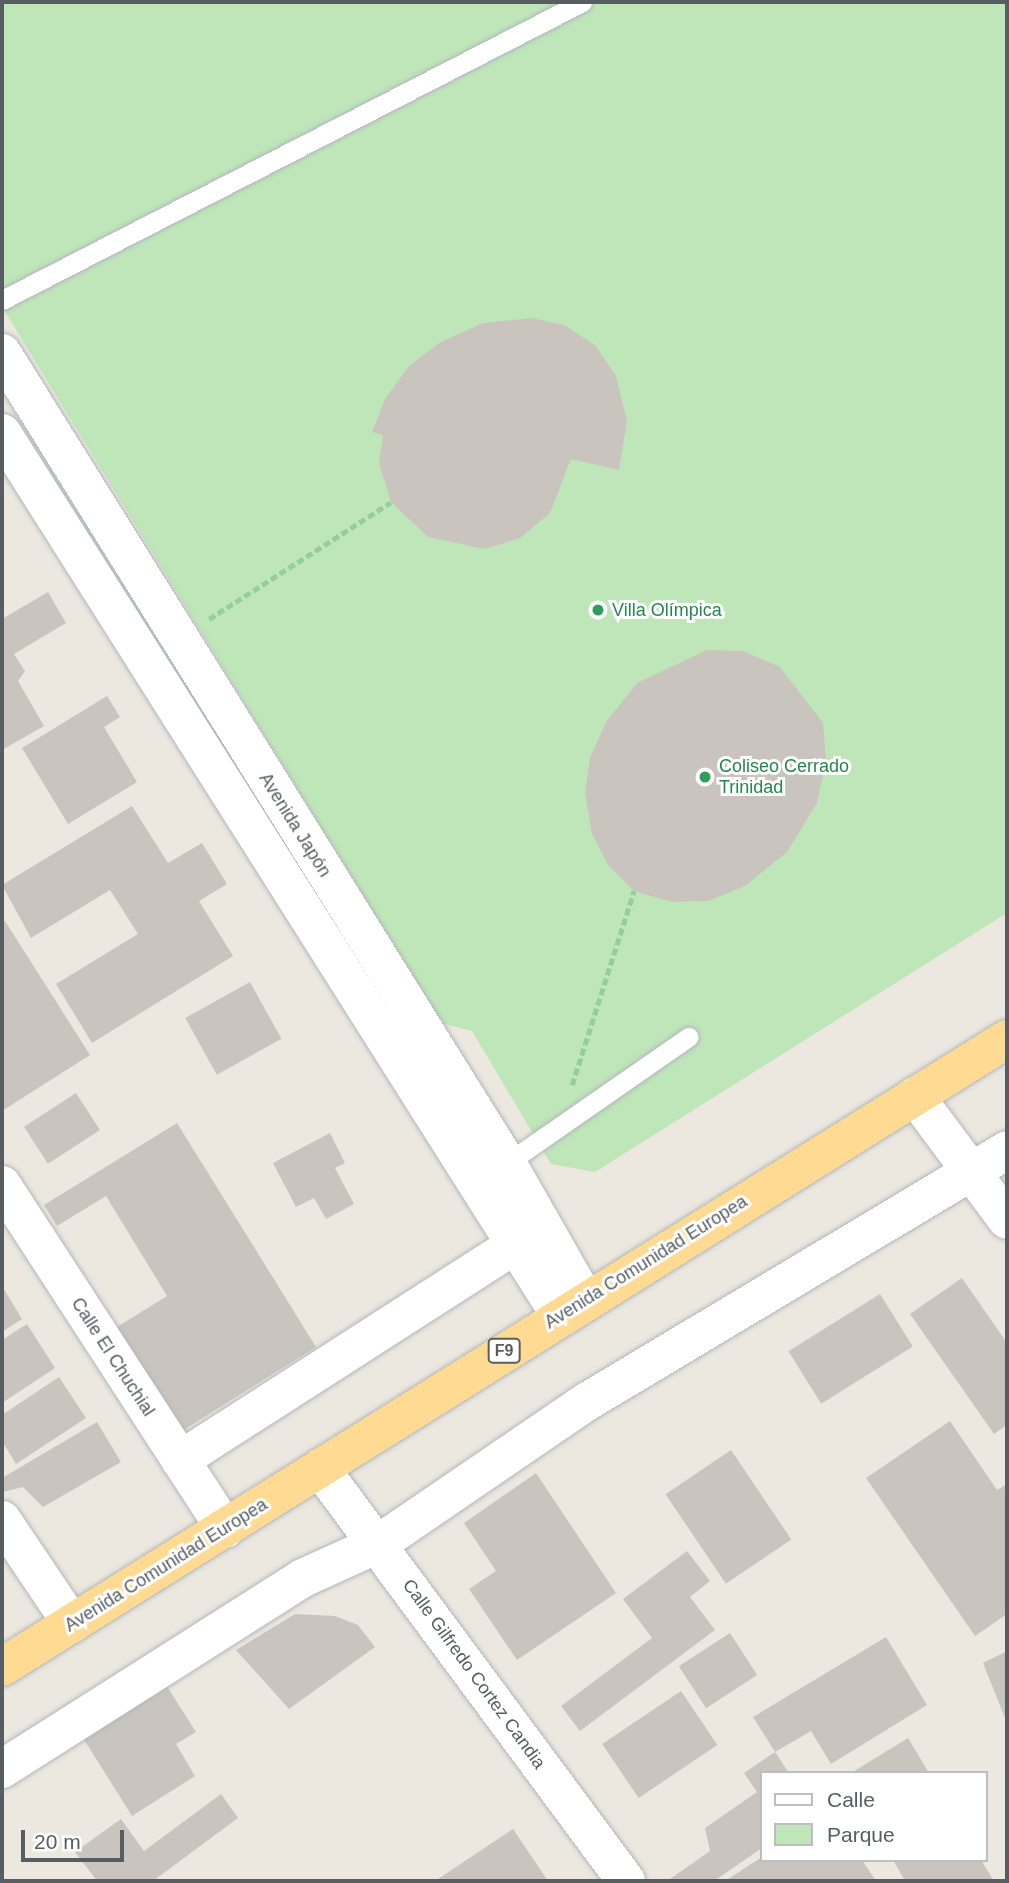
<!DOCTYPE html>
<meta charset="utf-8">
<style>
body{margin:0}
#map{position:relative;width:1009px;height:1883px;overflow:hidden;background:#ece8df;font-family:Helvetica,sans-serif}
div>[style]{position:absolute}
.green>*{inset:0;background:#bfe6b9}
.building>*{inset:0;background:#c9c5be;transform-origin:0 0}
.path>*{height:4.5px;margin-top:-2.25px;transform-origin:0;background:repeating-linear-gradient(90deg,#95cd9d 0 7px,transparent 0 10.5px)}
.roads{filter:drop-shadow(0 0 2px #b2b7bb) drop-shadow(0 0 2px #b2b7bb)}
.service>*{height:19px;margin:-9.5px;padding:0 9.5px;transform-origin:9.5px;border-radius:9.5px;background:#fff}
.minor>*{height:38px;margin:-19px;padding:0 19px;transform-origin:19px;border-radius:19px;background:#fff}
.tertiary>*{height:38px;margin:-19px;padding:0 19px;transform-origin:19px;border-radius:19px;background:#fff}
.trunk>*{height:38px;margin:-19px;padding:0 19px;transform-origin:19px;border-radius:19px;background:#ffda92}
.dots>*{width:19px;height:19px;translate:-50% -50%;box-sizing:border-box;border:4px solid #fff;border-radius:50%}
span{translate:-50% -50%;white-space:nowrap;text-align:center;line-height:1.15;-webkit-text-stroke:6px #fff;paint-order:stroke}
.shield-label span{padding:2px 5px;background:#fff;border:2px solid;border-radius:5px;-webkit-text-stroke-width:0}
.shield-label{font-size:16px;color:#585d61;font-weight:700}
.leisure-label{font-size:18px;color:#27864d}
.left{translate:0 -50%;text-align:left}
.street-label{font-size:18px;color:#585d61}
.frame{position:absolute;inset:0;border:4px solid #585d61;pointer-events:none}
.legend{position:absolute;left:760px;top:1771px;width:228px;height:91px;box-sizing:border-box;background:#fff;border:2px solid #bcbec0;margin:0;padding:9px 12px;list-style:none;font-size:21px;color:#585d61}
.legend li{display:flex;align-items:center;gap:14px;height:35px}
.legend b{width:35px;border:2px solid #bcbec0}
.scale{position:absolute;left:21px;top:1830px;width:103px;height:32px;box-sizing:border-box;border:4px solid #585d61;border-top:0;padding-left:9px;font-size:21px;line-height:24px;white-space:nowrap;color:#585d61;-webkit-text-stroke:5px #fff;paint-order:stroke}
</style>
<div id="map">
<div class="green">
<i style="clip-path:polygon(2px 2px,1007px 2px,1007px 913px,595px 1172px,551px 1164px,472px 1031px,441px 1023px,2px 307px)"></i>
</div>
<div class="building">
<i style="clip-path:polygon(532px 318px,564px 325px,595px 345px,616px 376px,627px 421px,619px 470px,571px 459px,550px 513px,520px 538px,485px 549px,428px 537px,391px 502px,379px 463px,383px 435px,372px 432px,385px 399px,409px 366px,439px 343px,483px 323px)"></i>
<i style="clip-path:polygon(48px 592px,66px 623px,14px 654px,25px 671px,18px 681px,44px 726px,2px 750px,2px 619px)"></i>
<i style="clip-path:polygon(707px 650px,743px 651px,780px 667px,823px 723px,826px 761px,817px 803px,787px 852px,745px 886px,708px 901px,672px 902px,634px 891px,608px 865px,592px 834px,585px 793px,590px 758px,606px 722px,637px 683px)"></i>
<i style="clip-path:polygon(107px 696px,120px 717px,104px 727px,137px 782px,68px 824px,22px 748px)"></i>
<i style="clip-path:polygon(132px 806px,168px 863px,202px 843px,227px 884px,199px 901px,233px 956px,92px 1043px,56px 984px,138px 934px,110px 890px,31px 938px,2px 885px)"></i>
<i style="clip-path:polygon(5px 921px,90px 1055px,2px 1111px,2px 923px)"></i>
<i style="left:250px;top:982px;width:65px;height:74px;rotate:61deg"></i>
<i style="left:76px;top:1093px;width:44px;height:62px;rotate:57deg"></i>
<i style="clip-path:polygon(177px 1123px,316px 1347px,182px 1431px,117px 1327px,167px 1296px,106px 1196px,57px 1226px,44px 1205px)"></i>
<i style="clip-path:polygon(330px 1133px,345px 1163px,335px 1168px,354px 1204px,326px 1219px,314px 1198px,296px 1207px,273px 1163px)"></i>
<i style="clip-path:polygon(962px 1278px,1007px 1343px,1007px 1425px,994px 1434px,910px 1314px)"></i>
<i style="clip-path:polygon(2px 1286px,22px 1319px,2px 1332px)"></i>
<i style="left:880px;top:1294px;width:62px;height:108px;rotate:58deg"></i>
<i style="clip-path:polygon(27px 1324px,55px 1368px,2px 1403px,2px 1340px)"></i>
<i style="clip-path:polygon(59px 1377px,86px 1418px,16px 1464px,2px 1441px,2px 1415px)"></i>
<i style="clip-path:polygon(950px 1421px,997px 1490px,1007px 1484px,1007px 1614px,975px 1636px,866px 1478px)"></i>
<i style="clip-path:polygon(97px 1422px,121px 1462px,43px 1507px,23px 1487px,3px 1492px,2px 1478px)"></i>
<i style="left:731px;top:1450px;width:108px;height:79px;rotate:56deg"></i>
<i style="clip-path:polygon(536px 1473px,616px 1593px,517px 1660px,469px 1589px,496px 1571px,464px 1523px)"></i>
<i style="clip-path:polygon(687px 1551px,710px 1581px,690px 1597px,715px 1630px,580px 1731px,561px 1706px,652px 1638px,623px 1599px)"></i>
<i style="clip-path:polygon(295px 1614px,335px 1616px,358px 1625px,375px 1647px,289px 1709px,236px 1650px)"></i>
<i style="left:730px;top:1633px;width:50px;height:61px;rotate:57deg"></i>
<i style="clip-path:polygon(886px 1637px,927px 1705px,831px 1764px,811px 1731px,775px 1752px,789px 1773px,762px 1773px,762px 1848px,714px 1881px,667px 1881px,710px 1851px,705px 1828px,757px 1792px,744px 1773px,775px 1752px,753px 1717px)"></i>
<i style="clip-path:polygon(1007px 1651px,1007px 1723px,983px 1663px)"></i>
<i style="clip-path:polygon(166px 1685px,196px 1732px,176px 1744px,195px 1776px,132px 1816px,83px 1738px)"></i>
<i style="left:681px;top:1691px;width:65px;height:95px;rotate:56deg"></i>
<i style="clip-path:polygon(908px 1738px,929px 1773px,851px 1773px)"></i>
<i style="clip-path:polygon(221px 1794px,238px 1818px,153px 1881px,97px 1881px,75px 1852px,121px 1819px,144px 1851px)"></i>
<i style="clip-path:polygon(513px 1829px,548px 1881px,435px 1881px)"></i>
<i style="clip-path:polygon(762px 1857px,862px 1860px,876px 1881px,725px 1881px)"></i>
<i style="clip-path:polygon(893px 1860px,981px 1860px,994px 1881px,905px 1881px)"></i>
</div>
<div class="path">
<i style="left:209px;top:619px;width:216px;rotate:-32.7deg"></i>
<i style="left:572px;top:1085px;width:204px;rotate:-72.3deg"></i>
</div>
<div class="roads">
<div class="service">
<i style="left:2px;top:300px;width:652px;rotate:-27.19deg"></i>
<i style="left:507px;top:1163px;width:221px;rotate:-34.8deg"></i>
</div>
<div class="minor">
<i style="left:915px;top:1096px;width:154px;rotate:53.4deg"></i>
<i style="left:2px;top:1185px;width:410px;rotate:57deg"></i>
<i style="left:180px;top:1460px;width:431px;rotate:-32.7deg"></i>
<i style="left:320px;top:1468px;width:514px;rotate:53.46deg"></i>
<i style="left:2px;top:1520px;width:125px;rotate:56.1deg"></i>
<i style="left:2px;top:1769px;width:356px;rotate:-32.4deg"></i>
<i style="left:303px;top:1578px;width:82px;rotate:-24.4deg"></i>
<i style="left:378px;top:1544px;width:254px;rotate:-34.3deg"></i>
<i style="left:588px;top:1401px;width:488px;rotate:-30.9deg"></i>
</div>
<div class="tertiary">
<i style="left:2px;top:353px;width:955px;rotate:58.06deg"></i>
<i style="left:507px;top:1163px;width:158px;rotate:60.3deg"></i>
<i style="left:2px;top:433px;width:1044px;rotate:57.68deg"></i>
</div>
<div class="trunk">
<i style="left:2px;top:1667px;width:1185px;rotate:-32deg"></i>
</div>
</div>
<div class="dots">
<i style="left:598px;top:610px;background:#2e9e5b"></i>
<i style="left:705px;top:777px;background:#2e9e5b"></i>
</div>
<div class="shield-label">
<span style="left:504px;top:1351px">F9</span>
</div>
<div class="leisure-label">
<span class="left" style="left:612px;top:610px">Villa Olímpica</span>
<span class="left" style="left:719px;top:777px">Coliseo Cerrado<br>Trinidad</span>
</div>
<div class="street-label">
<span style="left:295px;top:825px;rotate:58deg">Avenida Japón</span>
<span style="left:646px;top:1262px;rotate:-32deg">Avenida Comunidad Europea</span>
<span style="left:113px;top:1357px;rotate:57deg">Calle El Chuchial</span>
<span style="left:166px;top:1565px;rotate:-32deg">Avenida Comunidad Europea</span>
<span style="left:474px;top:1674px;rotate:54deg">Calle Gilfredo Cortez Candia</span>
</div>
<div class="frame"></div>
<ul class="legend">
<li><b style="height:9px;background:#fff"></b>Calle</li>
<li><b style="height:19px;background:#bfe6b9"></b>Parque</li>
</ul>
<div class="scale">20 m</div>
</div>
